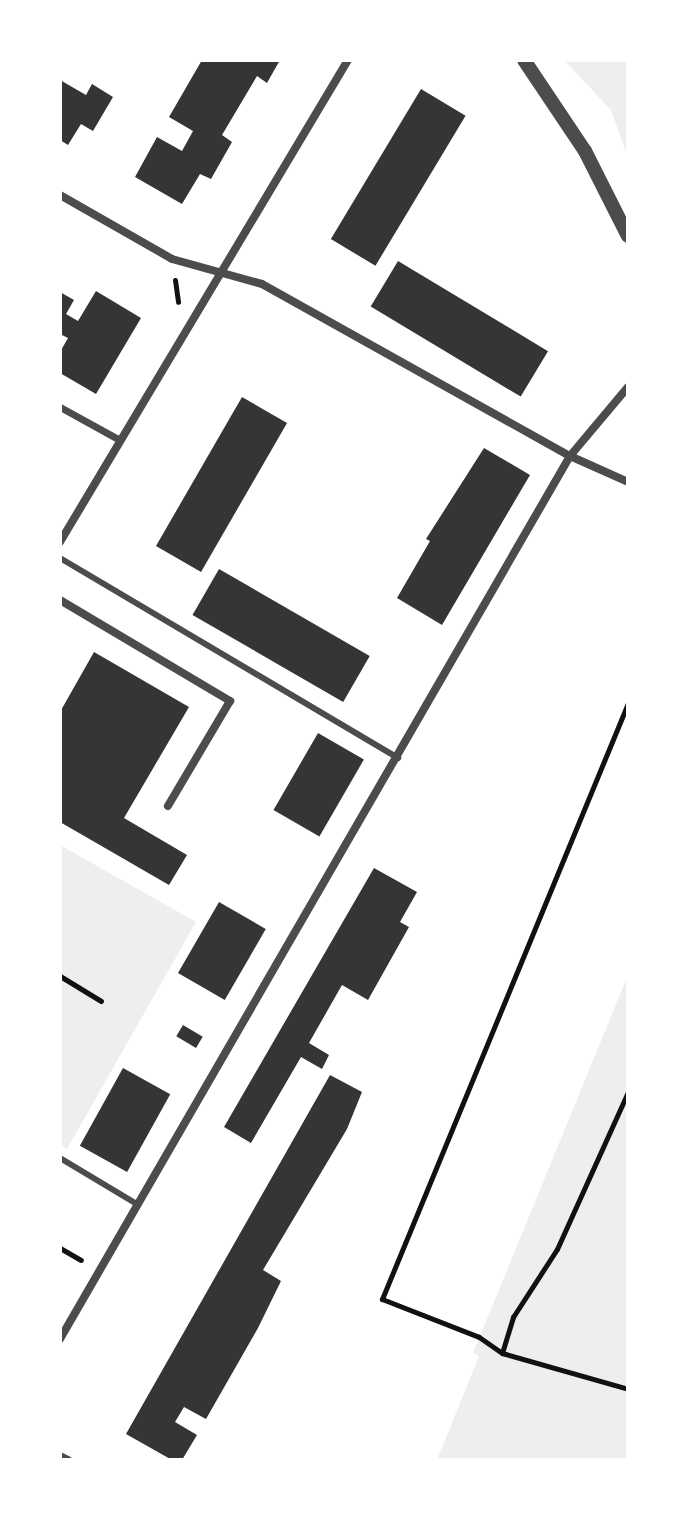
<!DOCTYPE html>
<style>
body{margin:0}
#map{position:relative;width:688px;height:1520px;overflow:hidden;background:#fff;font-family:Commissioner,sans-serif}
div>[style]{position:absolute}
.green>*{inset:0;background:#eee}
.building>*{inset:0;background:#353535;transform-origin:0 0}
.path>*{height:5px;margin:-2.5px;padding:0 2.5px;transform-origin:2.5px;border-radius:2.5px;background:#111}
.service>*{height:6px;margin:-3px;padding:0 3px;transform-origin:3px;border-radius:3px;background:#4c4c4c}
.pedestrian>*{height:7px;margin:-3.5px;padding:0 3.5px;transform-origin:3.5px;border-radius:3.5px;background:#4c4c4c}
.minor>*{height:8px;margin:-4px;padding:0 4px;transform-origin:4px;border-radius:4px;background:#4c4c4c}
.tertiary>*{height:14px;margin:-7px;padding:0 7px;transform-origin:7px;border-radius:7px;background:#4c4c4c}
span{translate:-50% -50%;white-space:nowrap;text-align:center;line-height:1.15;-webkit-text-stroke:6px #fff;paint-order:stroke}
.frame{position:absolute;inset:0;border:62px solid #fff;pointer-events:none}
</style>
<div id="map">
<div class="green">
<i style="clip-path:polygon(564px 60px,628px 60px,628px 158px,611px 110px)"></i>
<i style="clip-path:polygon(60px 845px,196px 922px,67px 1149px,60px 1145px)"></i>
<i style="clip-path:polygon(628px 975px,628px 1460px,437px 1460px,479px 1356px,473px 1353px)"></i>
</div>
<div class="building">
<i style="clip-path:polygon(202px 60px,280px 60px,267px 83px,257px 76px,222px 135px,232px 142px,211px 179px,200px 174px,182px 204px,135px 177px,157px 137px,182px 151px,193px 131px,169px 117px)"></i>
<i style="clip-path:polygon(60px 80px,86px 95px,92px 84px,113px 97px,93px 131px,81px 124px,68px 145px,60px 140px)"></i>
<i style="left:421px;top:89px;width:52px;height:175px;rotate:31deg"></i>
<i style="left:398px;top:261px;width:175px;height:53px;rotate:31deg"></i>
<i style="clip-path:polygon(96px 291px,141px 318px,96px 394px,60px 373px,60px 352px,68px 338px,60px 334px,60px 292px,74px 300px,66px 314px,78px 321px)"></i>
<i style="left:242px;top:397px;width:52px;height:172px;rotate:30deg"></i>
<i style="clip-path:polygon(484px 448px,530px 475px,442px 625px,397px 598px,430px 541px,426px 539px)"></i>
<i style="left:219px;top:569px;width:174px;height:53px;rotate:30deg"></i>
<i style="clip-path:polygon(94px 652px,189px 707px,124px 818px,187px 855px,169px 885px,60px 822px,60px 712px)"></i>
<i style="left:318px;top:733px;width:53px;height:89px;rotate:30deg"></i>
<i style="clip-path:polygon(374px 868px,417px 892px,400px 922px,409px 927px,368px 1000px,342px 985px,309px 1043px,329px 1055px,322px 1069px,301px 1057px,251px 1143px,224px 1127px)"></i>
<i style="left:219px;top:902px;width:54px;height:82px;rotate:30deg"></i>
<i style="left:183px;top:1025px;width:23px;height:13px;rotate:31deg"></i>
<i style="left:123px;top:1068px;width:54px;height:89px;rotate:29deg"></i>
<i style="clip-path:polygon(330px 1075px,362px 1092px,347px 1129px,263px 1270px,281px 1281px,258px 1328px,206px 1419px,184px 1407px,175px 1422px,197px 1435px,182px 1460px,172px 1460px,126px 1434px)"></i>
</div>
<div class="path">
<i style="left:175px;top:280px;width:22px;rotate:82deg"></i>
<i style="left:628px;top:703px;width:645px;rotate:112.43deg"></i>
<i style="left:382px;top:1299px;width:104px;rotate:21.4deg"></i>
<i style="left:479px;top:1337px;width:28px;rotate:35deg"></i>
<i style="left:502px;top:1353px;width:131px;rotate:15.9deg"></i>
<i style="left:60px;top:976px;width:48px;rotate:31.4deg"></i>
<i style="left:60px;top:1248px;width:24px;rotate:30deg"></i>
<i style="left:502px;top:1353px;width:38px;rotate:-73deg"></i>
<i style="left:513px;top:1317px;width:81px;rotate:-57.1deg"></i>
<i style="left:557px;top:1249px;width:172px;rotate:-65.7deg"></i>
</div>
<div class="service">
<i style="left:60px;top:558px;width:393px;rotate:30.6deg"></i>
<i style="left:60px;top:1158px;width:90px;rotate:30.9deg"></i>
</div>
<div class="pedestrian">
<i style="left:60px;top:407px;width:66px;rotate:28.9deg"></i>
</div>
<div class="minor">
<i style="left:60px;top:195px;width:129px;rotate:29.7deg"></i>
<i style="left:172px;top:259px;width:93px;rotate:15.5deg"></i>
<i style="left:262px;top:284px;width:353px;rotate:29.2deg"></i>
<i style="left:570px;top:456px;width:64px;rotate:24.1deg"></i>
<i style="left:60px;top:542px;width:561px;rotate:-59.14deg"></i>
<i style="left:60px;top:600px;width:198px;rotate:30.7deg"></i>
<i style="left:230px;top:701px;width:122px;rotate:120.6deg"></i>
<i style="left:60px;top:1339px;width:1020px;rotate:-59.99deg"></i>
<i style="left:570px;top:456px;width:90px;rotate:-50deg"></i>
<i style="left:60px;top:1456px;width:9px;rotate:27deg"></i>
</div>
<div class="tertiary">
<i style="left:524px;top:60px;width:110px;rotate:56.2deg"></i>
<i style="left:585px;top:151px;width:95px;rotate:63.2deg"></i>
</div>
<div class="frame"></div>
</div>
